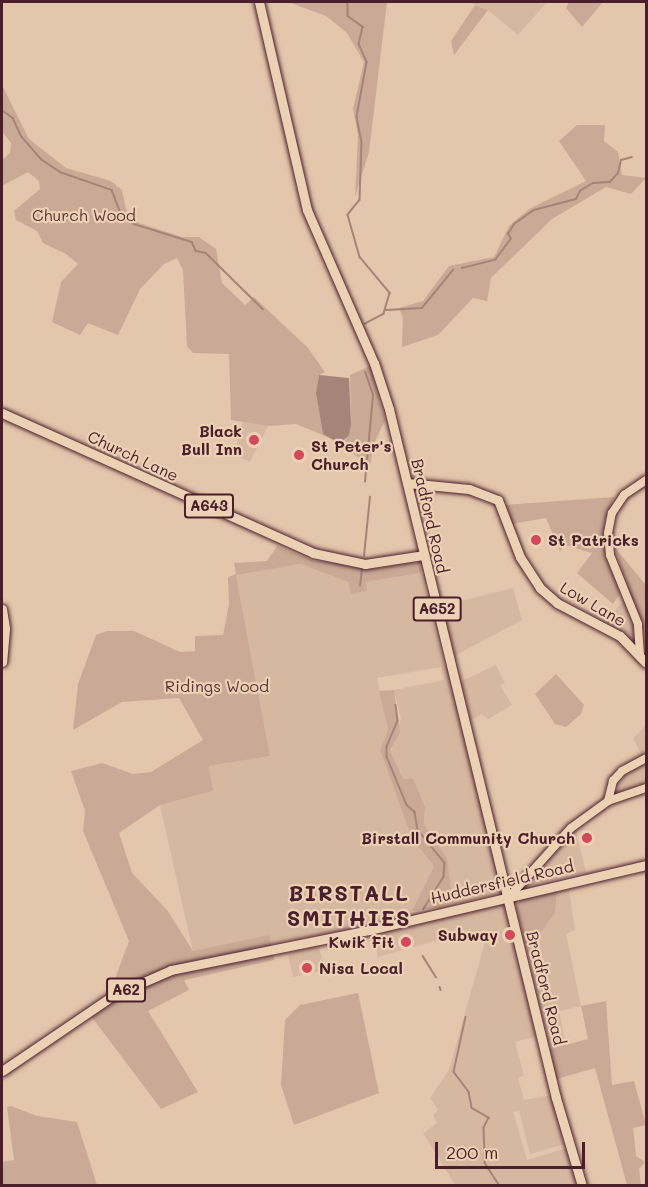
<!DOCTYPE html>
<style>
body{margin:0}
#map{position:relative;width:648px;height:1187px;overflow:hidden;background:#e3c6ac;font-family:Mali,sans-serif}
div>[style]{position:absolute}
.built>*{inset:0;background:#d6b8a1;transform-origin:0 0}
.green>*{inset:0;background:#caaa96}
.water>*{inset:0;background:#a68478}
.stream>*{height:1.5px;margin:-0.75px;padding:0 0.75px;transform-origin:0.75px;border-radius:0.75px;background:#a68478}
.roads{filter:drop-shadow(0 0 2px #4a1f2b) drop-shadow(0 0 2px #4a1f2b)}
.minor>*{height:8px;margin:-4px;padding:0 4px;transform-origin:4px;border-radius:4px;background:#edd1b4}
.major>*{height:9px;margin:-4.5px;padding:0 4.5px;transform-origin:4.5px;border-radius:4.5px;background:#edd1b4}
.dots>*{width:16px;height:16px;translate:-50% -50%;box-sizing:border-box;border:3px solid #edd1b4;border-radius:50%}
span{translate:-50% -50%;white-space:nowrap;text-align:center;line-height:1.15;-webkit-text-stroke:4.5px #edd1b4;paint-order:stroke}
.shield-label span{padding:2px 4px;background:#edd1b4;border:2px solid;border-radius:4px;-webkit-text-stroke-width:0}
.shield-label{font-size:15px;color:#4a1f2b;font-weight:700}
.park-label{font-size:16px;color:#5d343b}
.poi-label{font-size:16px;color:#4a1f2b;font-weight:700}
.right{translate:-100% -50%;text-align:right}
.left{translate:0 -50%;text-align:left}
.street-label{font-size:16px;color:#4a1f2b}
.district-label{font-size:22px;color:#4a1f2b;font-weight:700;letter-spacing:1.5px}
.frame{position:absolute;inset:0;border:3px solid #4a1f2b;pointer-events:none}
.scale{position:absolute;left:435px;top:1142px;width:150px;height:27px;box-sizing:border-box;border:3px solid #4a1f2b;border-top:0;padding-left:8px;font-size:18px;line-height:21px;white-space:nowrap;color:#4a1f2b;-webkit-text-stroke:4px #edd1b4;paint-order:stroke}
</style>
<div id="map">
<div class="built">
<i style="clip-path:polygon(469px 2px,547px 2px,518px 35px,488px 10px)"></i>
<i style="clip-path:polygon(243px 422px,268px 426px,250px 462px,234px 454px)"></i>
<i style="clip-path:polygon(300px 564px,348px 582px,351px 594px,366px 582px,421px 573px,444px 667px,453px 665px,440px 606px,513px 588px,522px 620px,454px 656px,460px 682px,496px 665px,505px 683px,500px 685px,512px 705px,488px 719px,482px 714px,462px 725px,503px 893px,442px 907px,451px 889px,447px 858px,424px 824px,425px 807px,413px 778px,403px 779px,390px 750px,401px 719px,394px 690px,444px 680px,441px 667px,377px 678px,388px 729px,380px 750px,412px 839px,434px 866px,412px 911px,349px 929px,270px 944px,268px 936px,193px 952px,160px 805px,213px 791px,209px 766px,270px 756px,236px 574px)"></i>
<i style="clip-path:polygon(624px 601px,635px 624px,646px 634px,646px 660px,603px 623px)"></i>
<i style="clip-path:polygon(646px 725px,646px 787px,615px 796px,624px 776px,642px 756px,633px 738px)"></i>
<i style="clip-path:polygon(575px 828px,586px 872px,524px 887px,526px 882px)"></i>
<i style="clip-path:polygon(569px 890px,575px 930px,566px 934px,581px 1006px,559px 1011px,566px 1045px,550px 1049px,525px 944px,537px 938px,555px 913px,557px 892px)"></i>
<i style="clip-path:polygon(498px 902px,507px 910px,537px 1036px,515px 1042px,524px 1076px,518px 1078px,524px 1100px,552px 1095px,564px 1144px,530px 1154px,519px 1111px,513px 1112px,527px 1160px,567px 1148px,579px 1185px,455px 1185px,423px 1133px,437px 1123px,433px 1115px,438px 1110px,430px 1098px,449px 1070px,487px 935px,470px 931px,378px 957px,373px 933px)"></i>
<i style="left:319px;top:946px;width:25px;height:32px;rotate:78deg"></i>
</div>
<div class="green">
<i style="clip-path:polygon(288px 2px,387px 2px,369px 152px,355px 197px,358px 135px,353px 109px,364px 62px,347px 33px,326px 16px)"></i>
<i style="clip-path:polygon(569px 2px,603px 2px,582px 27px,566px 8px)"></i>
<i style="clip-path:polygon(475px 5px,488px 10px,454px 55px,451px 41px)"></i>
<i style="clip-path:polygon(2px 85px,29px 139px,66px 168px,111px 181px,122px 190px,127px 213px,139px 223px,182px 237px,199px 237px,216px 249px,222px 283px,245px 305px,254px 297px,308px 348px,325px 372px,319px 375px,316px 393px,323px 434px,330px 438px,296px 424px,268px 426px,231px 420px,229px 354px,193px 353px,187px 346px,183px 270px,177px 258px,164px 264px,140px 289px,118px 335px,88px 323px,80px 335px,52px 322px,61px 282px,78px 264px,66px 254px,43px 243px,37px 231px,16px 220px,14px 211px,40px 189px,39px 181px,28px 172px,2px 186px,2px 160px,10px 153px,11px 143px,2px 131px)"></i>
<i style="clip-path:polygon(577px 125px,605px 125px,604px 141px,618px 152px,622px 175px,646px 178px,631px 194px,606px 187px,552px 219px,491px 278px,487px 301px,473px 298px,438px 335px,402px 347px,403px 318px,399px 308px,423px 301px,449px 266px,494px 257px,509px 226px,529px 209px,586px 181px,559px 141px)"></i>
<i style="clip-path:polygon(370px 366px,385px 420px,374px 444px,370px 466px,340px 444px,345px 441px,351px 424px,350px 375px)"></i>
<i style="clip-path:polygon(614px 497px,604px 522px,605px 557px,621px 592px,613px 604px,577px 573px,592px 553px,565px 545px,560px 551px,546px 518px,511px 524px,506px 505px)"></i>
<i style="clip-path:polygon(277px 546px,314px 561px,378px 568px,420px 562px,421px 573px,366px 582px,367px 591px,351px 594px,348px 582px,300px 564px,236px 575px,270px 756px,209px 766px,213px 791px,160px 805px,119px 833px,132px 873px,167px 910px,193px 951px,269px 935px,274px 960px,184px 980px,189px 990px,148px 1011px,198px 1092px,161px 1109px,91px 1016px,105px 1006px,129px 941px,83px 831px,85px 811px,71px 771px,102px 763px,133px 774px,151px 772px,203px 740px,179px 698px,122px 702px,73px 730px,78px 684px,96px 635px,107px 631px,134px 631px,180px 652px,195px 651px,195px 636px,223px 635px,229px 604px,228px 577px,236px 574px,234px 563px,267px 561px)"></i>
<i style="clip-path:polygon(615px 548px,646px 585px,646px 634px,643px 631px)"></i>
<i style="clip-path:polygon(556px 674px,584px 705px,581px 714px,566px 727px,555px 724px,535px 694px)"></i>
<i style="clip-path:polygon(394px 690px,400px 732px,390px 750px,403px 779px,413px 778px,425px 807px,424px 824px,447px 858px,451px 889px,442px 907px,412px 911px,434px 866px,412px 839px,380px 750px,388px 729px,379px 691px)"></i>
<i style="clip-path:polygon(557px 892px,555px 913px,537px 938px,525px 944px,516px 907px,521px 899px)"></i>
<i style="clip-path:polygon(358px 993px,379px 1093px,294px 1125px,281px 1085px,285px 1020px,300px 1005px)"></i>
<i style="clip-path:polygon(606px 1001px,612px 1085px,634px 1081px,646px 1125px,633px 1128px,636px 1156px,645px 1162px,639px 1169px,641px 1185px,627px 1185px,595px 1068px,557px 1079px,550px 1049px,588px 1039px,581px 1006px)"></i>
<i style="clip-path:polygon(11px 1106px,37px 1116px,77px 1122px,97px 1185px,2px 1185px,2px 1162px,14px 1160px,7px 1107px)"></i>
</div>
<div class="water">
<i style="clip-path:polygon(319px 375px,349px 378px,351px 424px,349px 435px,340px 444px,323px 434px,316px 393px)"></i>
</div>
<div class="stream">
<i style="left:348px;top:2px;width:14px;rotate:90deg"></i>
<i style="left:348px;top:16px;width:19px;rotate:36deg"></i>
<i style="left:363px;top:27px;width:17px;rotate:103deg"></i>
<i style="left:359px;top:44px;width:20px;rotate:66deg"></i>
<i style="left:367px;top:62px;width:56px;rotate:100.3deg"></i>
<i style="left:357px;top:117px;width:25px;rotate:79deg"></i>
<i style="left:362px;top:142px;width:58px;rotate:92deg"></i>
<i style="left:360px;top:200px;width:19px;rotate:129deg"></i>
<i style="left:348px;top:215px;width:44px;rotate:74.1deg"></i>
<i style="left:360px;top:257px;width:47px;rotate:50.2deg"></i>
<i style="left:390px;top:293px;width:22px;rotate:106deg"></i>
<i style="left:384px;top:314px;width:21px;rotate:152deg"></i>
<i style="left:2px;top:110px;width:14px;rotate:36deg"></i>
<i style="left:13px;top:118px;width:21px;rotate:65deg"></i>
<i style="left:22px;top:137px;width:29px;rotate:49deg"></i>
<i style="left:41px;top:159px;width:23px;rotate:34deg"></i>
<i style="left:60px;top:172px;width:55px;rotate:19.1deg"></i>
<i style="left:112px;top:190px;width:22px;rotate:69deg"></i>
<i style="left:120px;top:211px;width:19px;rotate:43deg"></i>
<i style="left:134px;top:224px;width:61px;rotate:17.2deg"></i>
<i style="left:192px;top:242px;width:10px;rotate:66deg"></i>
<i style="left:196px;top:251px;width:10px;rotate:11deg"></i>
<i style="left:206px;top:253px;width:80px;rotate:44.5deg"></i>
<i style="left:462px;top:268px;width:34px;rotate:-14deg"></i>
<i style="left:495px;top:260px;width:26px;rotate:-53deg"></i>
<i style="left:511px;top:239px;width:6px;rotate:-121deg"></i>
<i style="left:508px;top:234px;width:12px;rotate:-59deg"></i>
<i style="left:514px;top:224px;width:24px;rotate:-35deg"></i>
<i style="left:534px;top:210px;width:43px;rotate:-14.7deg"></i>
<i style="left:576px;top:199px;width:9px;rotate:-63deg"></i>
<i style="left:580px;top:191px;width:15px;rotate:-32deg"></i>
<i style="left:593px;top:183px;width:17px;rotate:-3deg"></i>
<i style="left:610px;top:182px;width:12px;rotate:-48deg"></i>
<i style="left:618px;top:173px;width:13px;rotate:-77deg"></i>
<i style="left:621px;top:160px;width:11px;rotate:-15deg"></i>
<i style="left:386px;top:310px;width:36px;rotate:-3deg"></i>
<i style="left:422px;top:308px;width:49px;rotate:-50.8deg"></i>
<i style="left:365px;top:482px;width:87px;rotate:-84.7deg"></i>
<i style="left:373px;top:395px;width:24px;rotate:-109deg"></i>
<i style="left:364px;top:556px;width:59px;rotate:-84.2deg"></i>
<i style="left:360px;top:586px;width:17px;rotate:-83deg"></i>
<i style="left:396px;top:705px;width:16px;rotate:83deg"></i>
<i style="left:398px;top:721px;width:28px;rotate:113deg"></i>
<i style="left:387px;top:747px;width:10px;rotate:90deg"></i>
<i style="left:387px;top:757px;width:52px;rotate:67.4deg"></i>
<i style="left:407px;top:805px;width:11px;rotate:41deg"></i>
<i style="left:415px;top:812px;width:18px;rotate:81deg"></i>
<i style="left:418px;top:830px;width:43px;rotate:50.7deg"></i>
<i style="left:445px;top:863px;width:14px;rotate:94deg"></i>
<i style="left:444px;top:877px;width:38px;rotate:122deg"></i>
<i style="left:423px;top:956px;width:25px;rotate:58deg"></i>
<i style="left:440px;top:987px;width:3px;rotate:72deg"></i>
<i style="left:466px;top:1017px;width:56px;rotate:102.3deg"></i>
<i style="left:454px;top:1072px;width:25px;rotate:53deg"></i>
<i style="left:469px;top:1092px;width:16px;rotate:79deg"></i>
<i style="left:472px;top:1108px;width:20px;rotate:30deg"></i>
<i style="left:489px;top:1118px;width:11px;rotate:117deg"></i>
<i style="left:484px;top:1128px;width:35px;rotate:88deg"></i>
<i style="left:485px;top:1163px;width:27px;rotate:57deg"></i>
</div>
<div class="roads">
<div class="minor">
<i style="left:640px;top:655px;width:31px;rotate:-94deg"></i>
<i style="left:638px;top:624px;width:74px;rotate:-112.1deg"></i>
<i style="left:610px;top:555px;width:22px;rotate:-95deg"></i>
<i style="left:608px;top:533px;width:20px;rotate:-79deg"></i>
<i style="left:612px;top:513px;width:22px;rotate:-56deg"></i>
<i style="left:624px;top:495px;width:27px;rotate:-34deg"></i>
<i style="left:608px;top:801px;width:21px;rotate:-76deg"></i>
<i style="left:613px;top:781px;width:13px;rotate:-48deg"></i>
<i style="left:622px;top:771px;width:27px;rotate:-28deg"></i>
<i style="left:509px;top:897px;width:93px;rotate:-48.1deg"></i>
<i style="left:571px;top:828px;width:46px;rotate:-36.1deg"></i>
<i style="left:608px;top:801px;width:40px;rotate:-18.9deg"></i>
</div>
<div class="major">
<i style="left:259px;top:2px;width:213px;rotate:77deg"></i>
<i style="left:307px;top:210px;width:167px;rotate:66.4deg"></i>
<i style="left:374px;top:363px;width:48px;rotate:71.9deg"></i>
<i style="left:389px;top:409px;width:709px;rotate:76.38deg"></i>
<i style="left:556px;top:1098px;width:92px;rotate:73.5deg"></i>
<i style="left:2px;top:413px;width:341px;rotate:24.2deg"></i>
<i style="left:313px;top:553px;width:53px;rotate:11.9deg"></i>
<i style="left:365px;top:564px;width:60px;rotate:-8.7deg"></i>
<i style="left:407px;top:483px;width:62px;rotate:5.5deg"></i>
<i style="left:469px;top:489px;width:31px;rotate:21deg"></i>
<i style="left:498px;top:500px;width:61px;rotate:68.9deg"></i>
<i style="left:520px;top:557px;width:37px;rotate:57deg"></i>
<i style="left:540px;top:588px;width:23px;rotate:41deg"></i>
<i style="left:557px;top:603px;width:71px;rotate:27.6deg"></i>
<i style="left:620px;top:636px;width:37px;rotate:46deg"></i>
<i style="left:2px;top:609px;width:20px;rotate:81deg"></i>
<i style="left:5px;top:629px;width:33px;rotate:95deg"></i>
<i style="left:2px;top:1071px;width:135px;rotate:-34.2deg"></i>
<i style="left:114px;top:995px;width:62px;rotate:-23.7deg"></i>
<i style="left:171px;top:970px;width:202px;rotate:-11.4deg"></i>
<i style="left:369px;top:930px;width:285px;rotate:-13.2deg"></i>
</div>
</div>
<div class="dots">
<i style="left:254px;top:440px;background:#d1495b"></i>
<i style="left:299px;top:455px;background:#d1495b"></i>
<i style="left:536px;top:540px;background:#d1495b"></i>
<i style="left:587px;top:838px;background:#d1495b"></i>
<i style="left:510px;top:935px;background:#d1495b"></i>
<i style="left:406px;top:942px;background:#d1495b"></i>
<i style="left:307px;top:968px;background:#d1495b"></i>
</div>
<div class="shield-label">
<span style="left:209px;top:506px">A643</span>
<span style="left:437px;top:609px">A652</span>
<span style="left:126px;top:990px">A62</span>
</div>
<div class="park-label">
<span style="left:84px;top:215px">Church Wood</span>
<span style="left:217px;top:686px">Ridings Wood</span>
</div>
<div class="poi-label">
<span class="right" style="left:242px;top:440px">Black<br>Bull Inn</span>
<span class="left" style="left:311px;top:455px">St Peter's<br>Church</span>
<span class="left" style="left:548px;top:540px">St Patricks</span>
<span class="right" style="left:575px;top:838px">Birstall Community Church</span>
<span class="right" style="left:498px;top:935px">Subway</span>
<span class="right" style="left:394px;top:942px">Kwik Fit</span>
<span class="left" style="left:319px;top:968px">Nisa Local</span>
</div>
<div class="street-label">
<span style="left:133px;top:456px;rotate:25deg">Church Lane</span>
<span style="left:430px;top:516px;rotate:77deg">Bradford Road</span>
<span style="left:593px;top:604px;rotate:30deg">Low Lane</span>
<span style="left:502px;top:882px;rotate:-13deg">Huddersfield Road</span>
<span style="left:546px;top:988px;rotate:76deg">Bradford Road</span>
</div>
<div class="district-label">
<span style="left:349px;top:905px">BIRSTALL<br>SMITHIES</span>
</div>
<div class="frame"></div>
<div class="scale">200 m</div>
</div>
